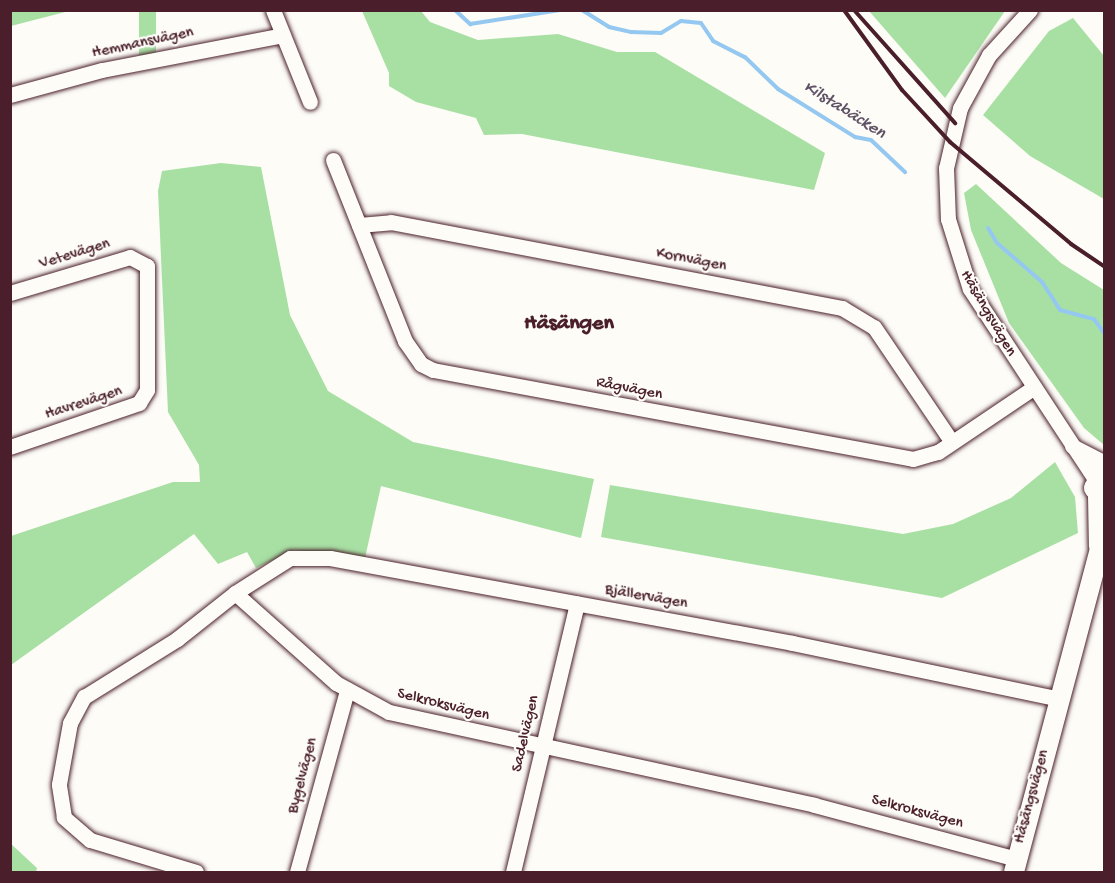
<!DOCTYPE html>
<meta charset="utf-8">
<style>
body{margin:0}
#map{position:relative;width:1115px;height:883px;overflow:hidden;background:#fdfcf7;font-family:"Gochi Hand",sans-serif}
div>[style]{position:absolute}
.green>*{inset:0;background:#a8e0a4;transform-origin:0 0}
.stream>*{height:4px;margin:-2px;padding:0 2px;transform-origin:2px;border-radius:2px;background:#94c8f1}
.roads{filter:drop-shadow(0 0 2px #4a1f2b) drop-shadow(0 0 2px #4a1f2b)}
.minor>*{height:15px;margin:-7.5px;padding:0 7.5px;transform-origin:7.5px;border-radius:7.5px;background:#fdfcf7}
.tertiary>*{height:20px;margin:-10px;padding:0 10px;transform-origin:10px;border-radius:10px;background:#fdfcf7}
.rail>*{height:4px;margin:-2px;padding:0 2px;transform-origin:2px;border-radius:2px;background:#4a1f2b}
span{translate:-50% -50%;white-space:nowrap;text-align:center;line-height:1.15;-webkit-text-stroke:4.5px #fdfcf7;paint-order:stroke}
.street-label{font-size:16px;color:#4a1f2b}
.water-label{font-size:18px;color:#605266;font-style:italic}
.district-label{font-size:22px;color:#4a1f2b;font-weight:700}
.frame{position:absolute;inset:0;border:12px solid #4a1f2b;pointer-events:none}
</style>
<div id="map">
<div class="green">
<i style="clip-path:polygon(11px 10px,69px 10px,69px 11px,11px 26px)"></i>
<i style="left:139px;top:11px;width:17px;height:44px"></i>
<i style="clip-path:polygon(362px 11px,421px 11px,430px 22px,478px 40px,558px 34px,617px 52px,655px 52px,825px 153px,814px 190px,522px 134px,484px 135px,476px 118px,416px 102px,389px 86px,389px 73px)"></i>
<i style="clip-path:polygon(869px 11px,1005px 11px,945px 98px)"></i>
<i style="clip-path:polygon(1073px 18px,1104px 56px,1104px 199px,1030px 156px,983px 115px,1049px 31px)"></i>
<i style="clip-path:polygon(221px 163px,261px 167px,290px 315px,328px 391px,413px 442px,594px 479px,581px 538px,381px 486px,365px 558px,294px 550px,256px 568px,247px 552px,218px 564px,194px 534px,11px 665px,11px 536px,173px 482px,200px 482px,199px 465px,168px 412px,158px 191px,162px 171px)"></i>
<i style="clip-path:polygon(976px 184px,1061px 263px,1104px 290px,1104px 445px,1084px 428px,1009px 323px,971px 230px,964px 193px)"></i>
<i style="clip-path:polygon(1055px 462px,1075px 497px,1078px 533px,942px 598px,601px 537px,610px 485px,903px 534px,953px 524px,1011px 498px)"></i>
<i style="clip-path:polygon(10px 843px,37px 868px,36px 872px,11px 872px)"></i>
</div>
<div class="stream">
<i style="left:455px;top:10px;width:21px;rotate:43deg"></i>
<i style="left:470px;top:24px;width:91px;rotate:-8.8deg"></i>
<i style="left:582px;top:10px;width:32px;rotate:32deg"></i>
<i style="left:609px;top:27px;width:23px;rotate:13deg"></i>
<i style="left:631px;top:32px;width:30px;rotate:2deg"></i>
<i style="left:661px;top:33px;width:23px;rotate:-31deg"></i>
<i style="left:681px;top:21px;width:20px;rotate:6deg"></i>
<i style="left:701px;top:23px;width:22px;rotate:56deg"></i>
<i style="left:713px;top:41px;width:36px;rotate:27deg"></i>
<i style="left:745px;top:57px;width:46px;rotate:44.1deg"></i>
<i style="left:778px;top:89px;width:91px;rotate:31.9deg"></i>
<i style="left:855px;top:137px;width:16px;rotate:11deg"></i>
<i style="left:871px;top:140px;width:47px;rotate:43.3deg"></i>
<i style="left:988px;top:228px;width:17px;rotate:59deg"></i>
<i style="left:997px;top:243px;width:60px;rotate:40.9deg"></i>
<i style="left:1042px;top:282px;width:33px;rotate:57deg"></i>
<i style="left:1060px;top:310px;width:35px;rotate:15deg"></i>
<i style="left:1094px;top:319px;width:17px;rotate:54deg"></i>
</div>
<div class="roads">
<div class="minor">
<i style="left:273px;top:10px;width:99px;rotate:68.1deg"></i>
<i style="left:1030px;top:10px;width:61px;rotate:132.3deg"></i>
<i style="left:989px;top:55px;width:60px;rotate:118.7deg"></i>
<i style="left:960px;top:108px;width:62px;rotate:103.1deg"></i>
<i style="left:946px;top:168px;width:51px;rotate:87.8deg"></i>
<i style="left:948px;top:219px;width:73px;rotate:72.6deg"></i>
<i style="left:970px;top:289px;width:227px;rotate:56.7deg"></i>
<i style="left:10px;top:95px;width:95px;rotate:-15.2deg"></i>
<i style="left:102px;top:70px;width:184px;rotate:-10.9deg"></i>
<i style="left:333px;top:160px;width:195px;rotate:68.3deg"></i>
<i style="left:405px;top:341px;width:28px;rotate:55deg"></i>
<i style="left:421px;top:364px;width:13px;rotate:27deg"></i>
<i style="left:433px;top:370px;width:488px;rotate:10.5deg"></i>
<i style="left:913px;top:459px;width:26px;rotate:-16deg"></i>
<i style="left:938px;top:452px;width:115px;rotate:-34deg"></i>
<i style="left:359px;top:225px;width:32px;rotate:-5deg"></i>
<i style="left:391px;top:222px;width:459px;rotate:10.8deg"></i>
<i style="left:842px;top:308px;width:37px;rotate:31deg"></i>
<i style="left:874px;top:327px;width:139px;rotate:55.9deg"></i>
<i style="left:10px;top:293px;width:125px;rotate:-16.7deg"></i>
<i style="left:130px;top:257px;width:19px;rotate:28deg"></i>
<i style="left:147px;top:266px;width:124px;rotate:90deg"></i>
<i style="left:147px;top:390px;width:15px;rotate:122deg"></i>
<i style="left:139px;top:403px;width:136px;rotate:161.2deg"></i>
<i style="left:1072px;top:446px;width:36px;rotate:27deg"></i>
<i style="left:235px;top:593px;width:65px;rotate:-32.5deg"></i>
<i style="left:290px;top:558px;width:40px"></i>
<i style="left:330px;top:558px;width:470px;rotate:10.4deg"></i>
<i style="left:792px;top:643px;width:273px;rotate:11.8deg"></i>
<i style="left:196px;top:872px;width:111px;rotate:-163.2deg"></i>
<i style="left:90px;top:840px;width:35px;rotate:-139deg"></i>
<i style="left:64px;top:817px;width:33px;rotate:-99deg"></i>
<i style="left:59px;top:784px;width:62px;rotate:-79.8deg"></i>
<i style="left:70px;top:723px;width:30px;rotate:-62deg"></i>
<i style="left:84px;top:697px;width:110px;rotate:-31.9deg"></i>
<i style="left:177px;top:639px;width:74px;rotate:-38.4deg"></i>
<i style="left:235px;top:593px;width:135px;rotate:41.7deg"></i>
<i style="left:336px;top:683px;width:60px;rotate:28.7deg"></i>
<i style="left:389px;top:712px;width:435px;rotate:12.3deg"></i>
<i style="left:814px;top:805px;width:210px;rotate:14.9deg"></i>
<i style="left:297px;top:872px;width:189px;rotate:-74.6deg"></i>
<i style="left:513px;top:872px;width:276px;rotate:-76.6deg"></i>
</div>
<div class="tertiary">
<i style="left:1104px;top:467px;width:23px;rotate:115deg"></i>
<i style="left:1094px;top:488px;width:16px;rotate:52deg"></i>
<i style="left:1098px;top:496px;width:50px;rotate:88.9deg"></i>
<i style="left:1014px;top:872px;width:351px;rotate:-75.1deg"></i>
</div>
</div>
<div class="rail">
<i style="left:844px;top:10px;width:99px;rotate:54.1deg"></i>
<i style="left:902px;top:90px;width:71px;rotate:47.3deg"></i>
<i style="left:950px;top:142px;width:158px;rotate:40.1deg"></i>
<i style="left:1071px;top:244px;width:40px;rotate:34deg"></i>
<i style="left:854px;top:10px;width:152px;rotate:48.2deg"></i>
</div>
<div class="street-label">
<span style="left:143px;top:44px;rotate:-12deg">Hemmansvägen</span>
<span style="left:75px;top:255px;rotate:-17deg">Vetevägen</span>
<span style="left:691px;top:261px;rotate:11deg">Kornvägen</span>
<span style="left:987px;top:314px;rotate:60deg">Häsängsvägen</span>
<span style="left:629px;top:390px;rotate:11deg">Rågvägen</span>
<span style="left:84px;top:404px;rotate:-18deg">Havrevägen</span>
<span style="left:646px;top:598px;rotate:10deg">Bjällervägen</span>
<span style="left:443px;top:706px;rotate:14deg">Selkroksvägen</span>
<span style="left:527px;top:734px;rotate:-77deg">Sadelvägen</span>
<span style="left:304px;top:776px;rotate:-75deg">Bygelvägen</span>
<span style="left:1033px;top:797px;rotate:-75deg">Häsängsvägen</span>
<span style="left:917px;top:813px;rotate:15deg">Selkroksvägen</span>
</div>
<div class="water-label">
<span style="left:844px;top:111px;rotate:32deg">Kilstabäcken</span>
</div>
<div class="district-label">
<span style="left:569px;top:325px">Häsängen</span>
</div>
<div class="frame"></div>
</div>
